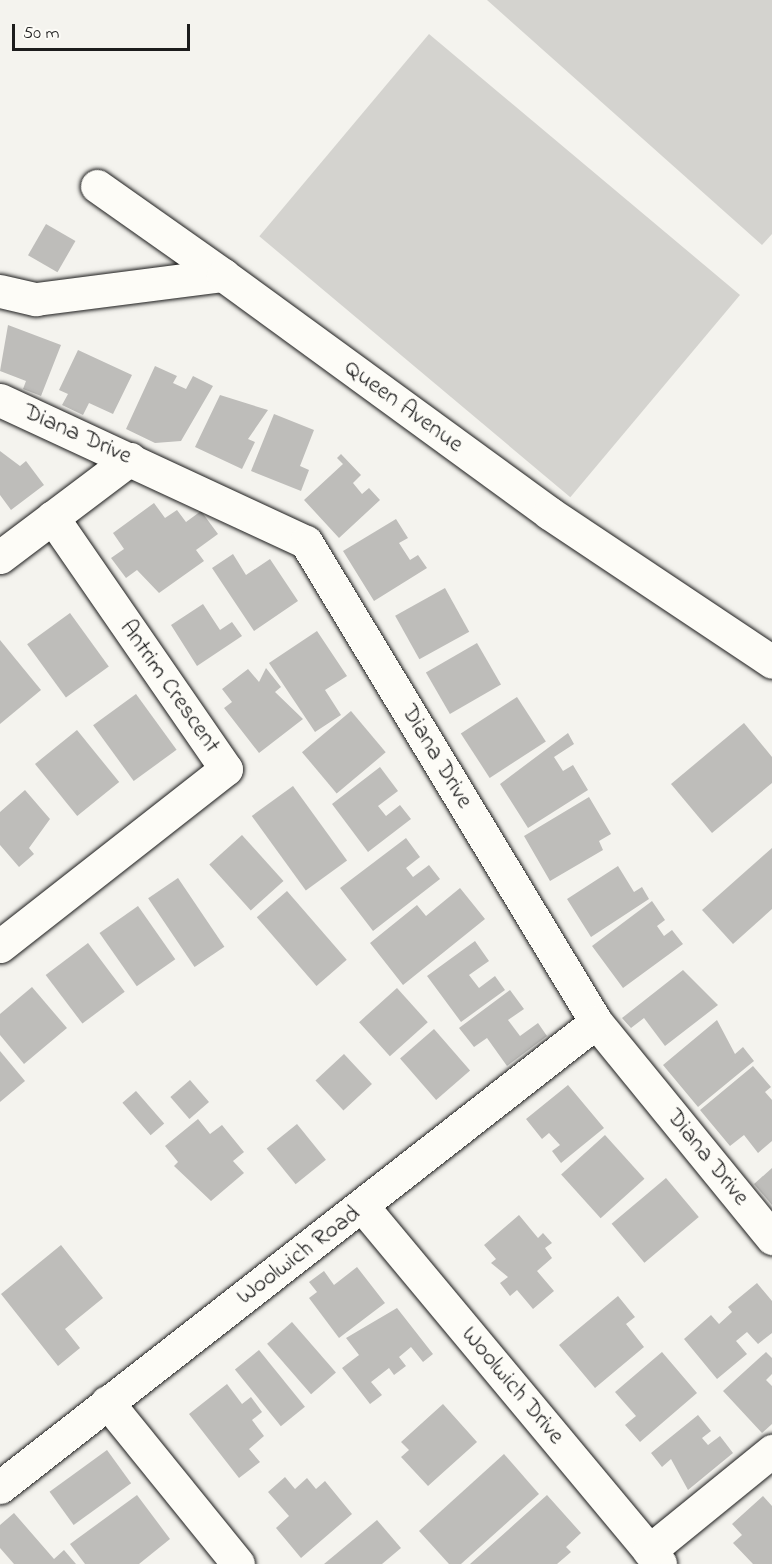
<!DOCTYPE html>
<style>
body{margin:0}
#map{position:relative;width:772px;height:1564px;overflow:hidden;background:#f4f3ee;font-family:"Indie Flower",sans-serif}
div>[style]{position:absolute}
.green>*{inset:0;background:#d4d3cf;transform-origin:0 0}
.building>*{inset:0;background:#bebdba;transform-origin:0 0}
.roads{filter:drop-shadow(0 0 2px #1c1c1c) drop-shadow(0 0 2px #1c1c1c)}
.minor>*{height:33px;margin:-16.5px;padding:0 16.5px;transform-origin:16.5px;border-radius:16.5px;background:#fdfcf7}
span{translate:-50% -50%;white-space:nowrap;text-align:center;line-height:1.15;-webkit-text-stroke:4.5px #fdfcf7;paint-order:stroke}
.street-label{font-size:24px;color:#1c1c1c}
.scale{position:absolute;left:12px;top:24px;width:178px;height:27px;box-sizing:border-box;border:3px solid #1c1c1c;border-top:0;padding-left:8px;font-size:18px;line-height:21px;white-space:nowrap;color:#1c1c1c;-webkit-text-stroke:4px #fdfcf7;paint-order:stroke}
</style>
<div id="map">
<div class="green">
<i style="clip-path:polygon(487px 0,772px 0,772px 234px,762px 245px)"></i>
<i style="left:429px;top:34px;width:406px;height:264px;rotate:40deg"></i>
</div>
<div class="building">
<i style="left:46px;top:224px;width:34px;height:36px;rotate:30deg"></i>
<i style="clip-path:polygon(8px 325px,61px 345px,41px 396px,23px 389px,26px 381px,0 371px)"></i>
<i style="clip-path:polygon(78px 350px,132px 375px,113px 414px,89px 403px,83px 415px,62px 405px,68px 394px,59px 390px)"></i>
<i style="clip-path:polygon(155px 366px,177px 376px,173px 383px,186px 389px,193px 376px,213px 386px,181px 441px,155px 443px,126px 429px)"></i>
<i style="clip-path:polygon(220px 395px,268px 410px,248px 439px,255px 442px,242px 469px,195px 447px)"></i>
<i style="clip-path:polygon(274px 414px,314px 430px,300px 466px,309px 470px,301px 491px,251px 471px)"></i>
<i style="clip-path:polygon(0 451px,20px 466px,26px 461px,44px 485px,11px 510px,0 495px)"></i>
<i style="clip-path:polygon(341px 454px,361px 475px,353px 483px,362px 494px,369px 488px,380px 500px,339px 538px,304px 500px,343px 464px,337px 458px)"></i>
<i style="clip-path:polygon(154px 503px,165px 518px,177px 510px,186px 522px,201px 511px,218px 534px,196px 550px,204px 561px,159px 593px,137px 570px,126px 578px,111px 558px,124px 549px,113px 533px)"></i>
<i style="clip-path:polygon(396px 519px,408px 538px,399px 543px,410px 560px,418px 555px,427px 568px,374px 601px,343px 551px)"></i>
<i style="clip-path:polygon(233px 554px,246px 575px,270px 559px,298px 601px,254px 631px,212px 568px)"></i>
<i style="left:445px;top:588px;width:50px;height:57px;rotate:61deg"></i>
<i style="clip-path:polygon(203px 604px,220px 630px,232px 622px,242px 636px,197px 666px,171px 625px)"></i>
<i style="left:70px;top:613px;width:66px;height:53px;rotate:54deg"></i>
<i style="clip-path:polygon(317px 631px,347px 676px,325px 690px,341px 715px,315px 732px,269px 663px)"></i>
<i style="clip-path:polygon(0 640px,41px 690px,0 724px)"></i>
<i style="left:477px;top:643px;width:48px;height:59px;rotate:60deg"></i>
<i style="clip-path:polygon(266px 668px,281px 687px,275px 692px,303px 719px,259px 753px,224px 708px,232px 702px,222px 689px,248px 669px,259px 682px)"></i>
<i style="left:136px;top:694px;width:69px;height:53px;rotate:54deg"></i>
<i style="left:517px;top:697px;width:53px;height:67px;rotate:57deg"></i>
<i style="left:351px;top:711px;width:54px;height:64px;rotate:50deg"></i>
<i style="clip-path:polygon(744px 723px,772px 757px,772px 783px,712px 833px,671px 784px)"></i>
<i style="left:77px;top:730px;width:67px;height:54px;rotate:51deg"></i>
<i style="clip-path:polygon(568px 733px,574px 744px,554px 757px,563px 771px,573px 765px,588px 790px,528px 828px,500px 784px)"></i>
<i style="clip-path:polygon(380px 767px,398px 791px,378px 806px,386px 816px,400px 805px,411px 819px,368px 852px,332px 804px)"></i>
<i style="left:293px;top:786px;width:92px;height:51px;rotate:54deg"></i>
<i style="clip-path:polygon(25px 790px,50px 819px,29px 848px,34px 854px,19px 867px,0 845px,0 812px)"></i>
<i style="clip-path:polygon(589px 797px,611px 834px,599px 841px,603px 850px,550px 881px,524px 836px)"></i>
<i style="left:242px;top:835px;width:62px;height:44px;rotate:48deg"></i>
<i style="clip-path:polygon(406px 838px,420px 857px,406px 868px,413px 877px,429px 865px,440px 879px,373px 931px,340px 888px)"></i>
<i style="clip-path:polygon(772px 848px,772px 909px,733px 944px,702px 910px)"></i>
<i style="clip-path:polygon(618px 866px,634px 892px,642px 887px,649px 899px,591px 937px,567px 899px)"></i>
<i style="left:178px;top:878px;width:83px;height:36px;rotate:56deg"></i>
<i style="clip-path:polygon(460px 888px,485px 919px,403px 985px,370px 943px,417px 905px,426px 916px)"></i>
<i style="left:287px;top:891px;width:91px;height:40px;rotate:49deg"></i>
<i style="clip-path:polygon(652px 901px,665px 920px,657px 926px,664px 936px,672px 930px,683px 944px,623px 988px,592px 946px)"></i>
<i style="left:138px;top:906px;width:65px;height:47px;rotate:55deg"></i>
<i style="clip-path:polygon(475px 941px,489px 961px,469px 975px,479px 988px,495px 976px,505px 990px,461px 1022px,427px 976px)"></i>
<i style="left:88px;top:943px;width:61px;height:53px;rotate:53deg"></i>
<i style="clip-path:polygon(683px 970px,718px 1005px,665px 1046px,644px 1018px,631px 1028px,622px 1018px)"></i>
<i style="clip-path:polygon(32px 987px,67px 1028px,24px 1064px,0 1035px,0 1014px)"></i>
<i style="left:397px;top:988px;width:46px;height:51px;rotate:48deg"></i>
<i style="clip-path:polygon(510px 990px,524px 1009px,508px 1020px,520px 1036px,538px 1023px,547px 1036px,507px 1066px,487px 1038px,474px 1047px,459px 1028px)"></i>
<i style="clip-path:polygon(717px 1020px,735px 1054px,743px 1047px,754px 1061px,698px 1107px,663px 1065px)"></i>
<i style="left:434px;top:1029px;width:55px;height:45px;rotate:49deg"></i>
<i style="clip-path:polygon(0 1051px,25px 1081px,0 1102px)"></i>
<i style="left:344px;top:1054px;width:41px;height:39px;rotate:47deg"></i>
<i style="clip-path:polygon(753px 1066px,771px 1087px,765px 1092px,772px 1100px,772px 1141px,758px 1153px,744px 1135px,730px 1146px,700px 1110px)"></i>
<i style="left:190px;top:1080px;width:29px;height:26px;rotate:49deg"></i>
<i style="clip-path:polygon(568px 1085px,604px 1128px,561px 1163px,552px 1151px,560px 1145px,549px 1133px,542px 1139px,526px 1119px)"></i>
<i style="left:136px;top:1091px;width:43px;height:18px;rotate:49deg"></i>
<i style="clip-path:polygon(198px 1119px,210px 1134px,222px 1125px,244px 1152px,233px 1161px,244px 1173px,211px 1201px,174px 1166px,178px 1162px,165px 1146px)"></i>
<i style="left:297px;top:1124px;width:46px;height:39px;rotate:51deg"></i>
<i style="left:605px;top:1135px;width:59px;height:59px;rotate:48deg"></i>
<i style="clip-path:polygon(772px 1168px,772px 1205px,754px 1184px)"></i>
<i style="left:666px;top:1178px;width:51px;height:71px;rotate:50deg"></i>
<i style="clip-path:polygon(519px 1215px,538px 1238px,543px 1233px,552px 1243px,545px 1248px,552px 1258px,537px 1271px,554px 1291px,533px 1309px,517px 1290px,510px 1296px,500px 1283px,508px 1277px,491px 1263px,496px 1259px,484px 1245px)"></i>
<i style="clip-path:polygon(61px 1245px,103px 1298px,65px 1329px,80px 1348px,58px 1366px,1px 1294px)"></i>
<i style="clip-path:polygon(357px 1267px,385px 1303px,339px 1338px,309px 1298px,317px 1292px,309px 1282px,324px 1271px,334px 1285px)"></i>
<i style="clip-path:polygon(757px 1283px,772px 1301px,772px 1333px,758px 1344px,747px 1332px,736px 1341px,747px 1354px,717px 1379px,684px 1339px,711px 1315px,719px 1324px,732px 1312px,728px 1307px)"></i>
<i style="clip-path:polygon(618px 1296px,635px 1317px,626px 1324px,644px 1347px,595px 1388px,559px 1345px)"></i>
<i style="clip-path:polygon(397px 1308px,433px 1354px,423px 1362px,411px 1347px,399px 1357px,406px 1366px,394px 1375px,389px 1368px,371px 1382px,382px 1395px,370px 1404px,342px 1368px,359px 1355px,346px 1338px)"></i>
<i style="left:292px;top:1322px;width:67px;height:33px;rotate:49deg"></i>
<i style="left:259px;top:1350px;width:73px;height:31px;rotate:51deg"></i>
<i style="clip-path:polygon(662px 1352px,697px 1393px,640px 1442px,625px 1425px,636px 1416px,615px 1392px)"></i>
<i style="clip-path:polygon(766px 1352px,772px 1358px,772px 1374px,766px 1380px,772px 1386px,772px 1424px,762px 1433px,723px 1391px)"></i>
<i style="clip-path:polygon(227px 1384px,242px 1404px,251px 1397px,262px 1412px,252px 1420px,264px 1436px,249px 1449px,260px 1462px,239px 1478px,189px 1414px)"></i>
<i style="clip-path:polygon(443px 1404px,477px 1442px,428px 1486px,401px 1457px,409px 1450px,401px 1442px)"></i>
<i style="clip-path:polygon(698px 1415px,711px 1431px,702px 1438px,708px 1445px,720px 1436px,733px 1453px,688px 1490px,671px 1459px,662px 1467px,651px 1453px)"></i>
<i style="left:107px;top:1450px;width:41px;height:71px;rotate:54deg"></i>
<i style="clip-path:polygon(504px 1454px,539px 1494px,461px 1564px,449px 1564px,419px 1531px)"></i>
<i style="clip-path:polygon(285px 1477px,295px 1489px,307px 1478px,316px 1489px,325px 1481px,352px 1514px,301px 1558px,276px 1528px,289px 1516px,268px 1492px)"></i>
<i style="clip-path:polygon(137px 1495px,170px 1539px,139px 1564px,85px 1564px,70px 1544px)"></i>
<i style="clip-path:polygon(547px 1495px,581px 1533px,566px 1547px,571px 1552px,557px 1564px,470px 1564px)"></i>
<i style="clip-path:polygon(763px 1496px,772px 1506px,772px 1564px,753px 1564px,733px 1543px,742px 1535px,732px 1524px)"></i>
<i style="clip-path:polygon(14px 1513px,54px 1559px,64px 1550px,76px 1564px,14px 1564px,0 1548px,0 1525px)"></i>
<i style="clip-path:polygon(377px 1520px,401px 1548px,382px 1564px,324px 1564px)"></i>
</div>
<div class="roads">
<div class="minor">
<i style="left:97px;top:186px;width:154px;rotate:35.2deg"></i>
<i style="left:0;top:291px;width:37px;rotate:13deg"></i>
<i style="left:36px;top:299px;width:189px;rotate:-7.3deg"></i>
<i style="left:223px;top:275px;width:404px;rotate:36.1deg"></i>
<i style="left:549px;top:513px;width:268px;rotate:33.7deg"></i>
<i style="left:0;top:400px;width:337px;rotate:24.9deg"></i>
<i style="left:306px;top:542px;width:561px;rotate:58.86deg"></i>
<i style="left:596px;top:1022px;width:279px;rotate:50.8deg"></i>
<i style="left:0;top:557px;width:163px;rotate:-37deg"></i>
<i style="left:0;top:946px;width:287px;rotate:-38.1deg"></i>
<i style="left:226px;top:769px;width:306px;rotate:-124.6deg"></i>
<i style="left:363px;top:1207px;width:464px;rotate:50.2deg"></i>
<i style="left:107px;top:1402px;width:208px;rotate:51deg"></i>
<i style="left:0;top:1487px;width:756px;rotate:-37.96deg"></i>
<i style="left:649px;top:1551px;width:159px;rotate:-39.1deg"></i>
</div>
</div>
<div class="street-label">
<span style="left:403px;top:407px;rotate:36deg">Queen Avenue</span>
<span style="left:77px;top:435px;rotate:24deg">Diana Drive</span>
<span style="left:169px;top:687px;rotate:55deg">Antrim Crescent</span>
<span style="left:436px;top:757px;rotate:59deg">Diana Drive</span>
<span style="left:707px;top:1158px;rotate:51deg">Diana Drive</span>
<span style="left:299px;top:1256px;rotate:-37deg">Woolwich Road</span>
<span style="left:512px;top:1386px;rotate:50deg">Woolwich Drive</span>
</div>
<div class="scale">50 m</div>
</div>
